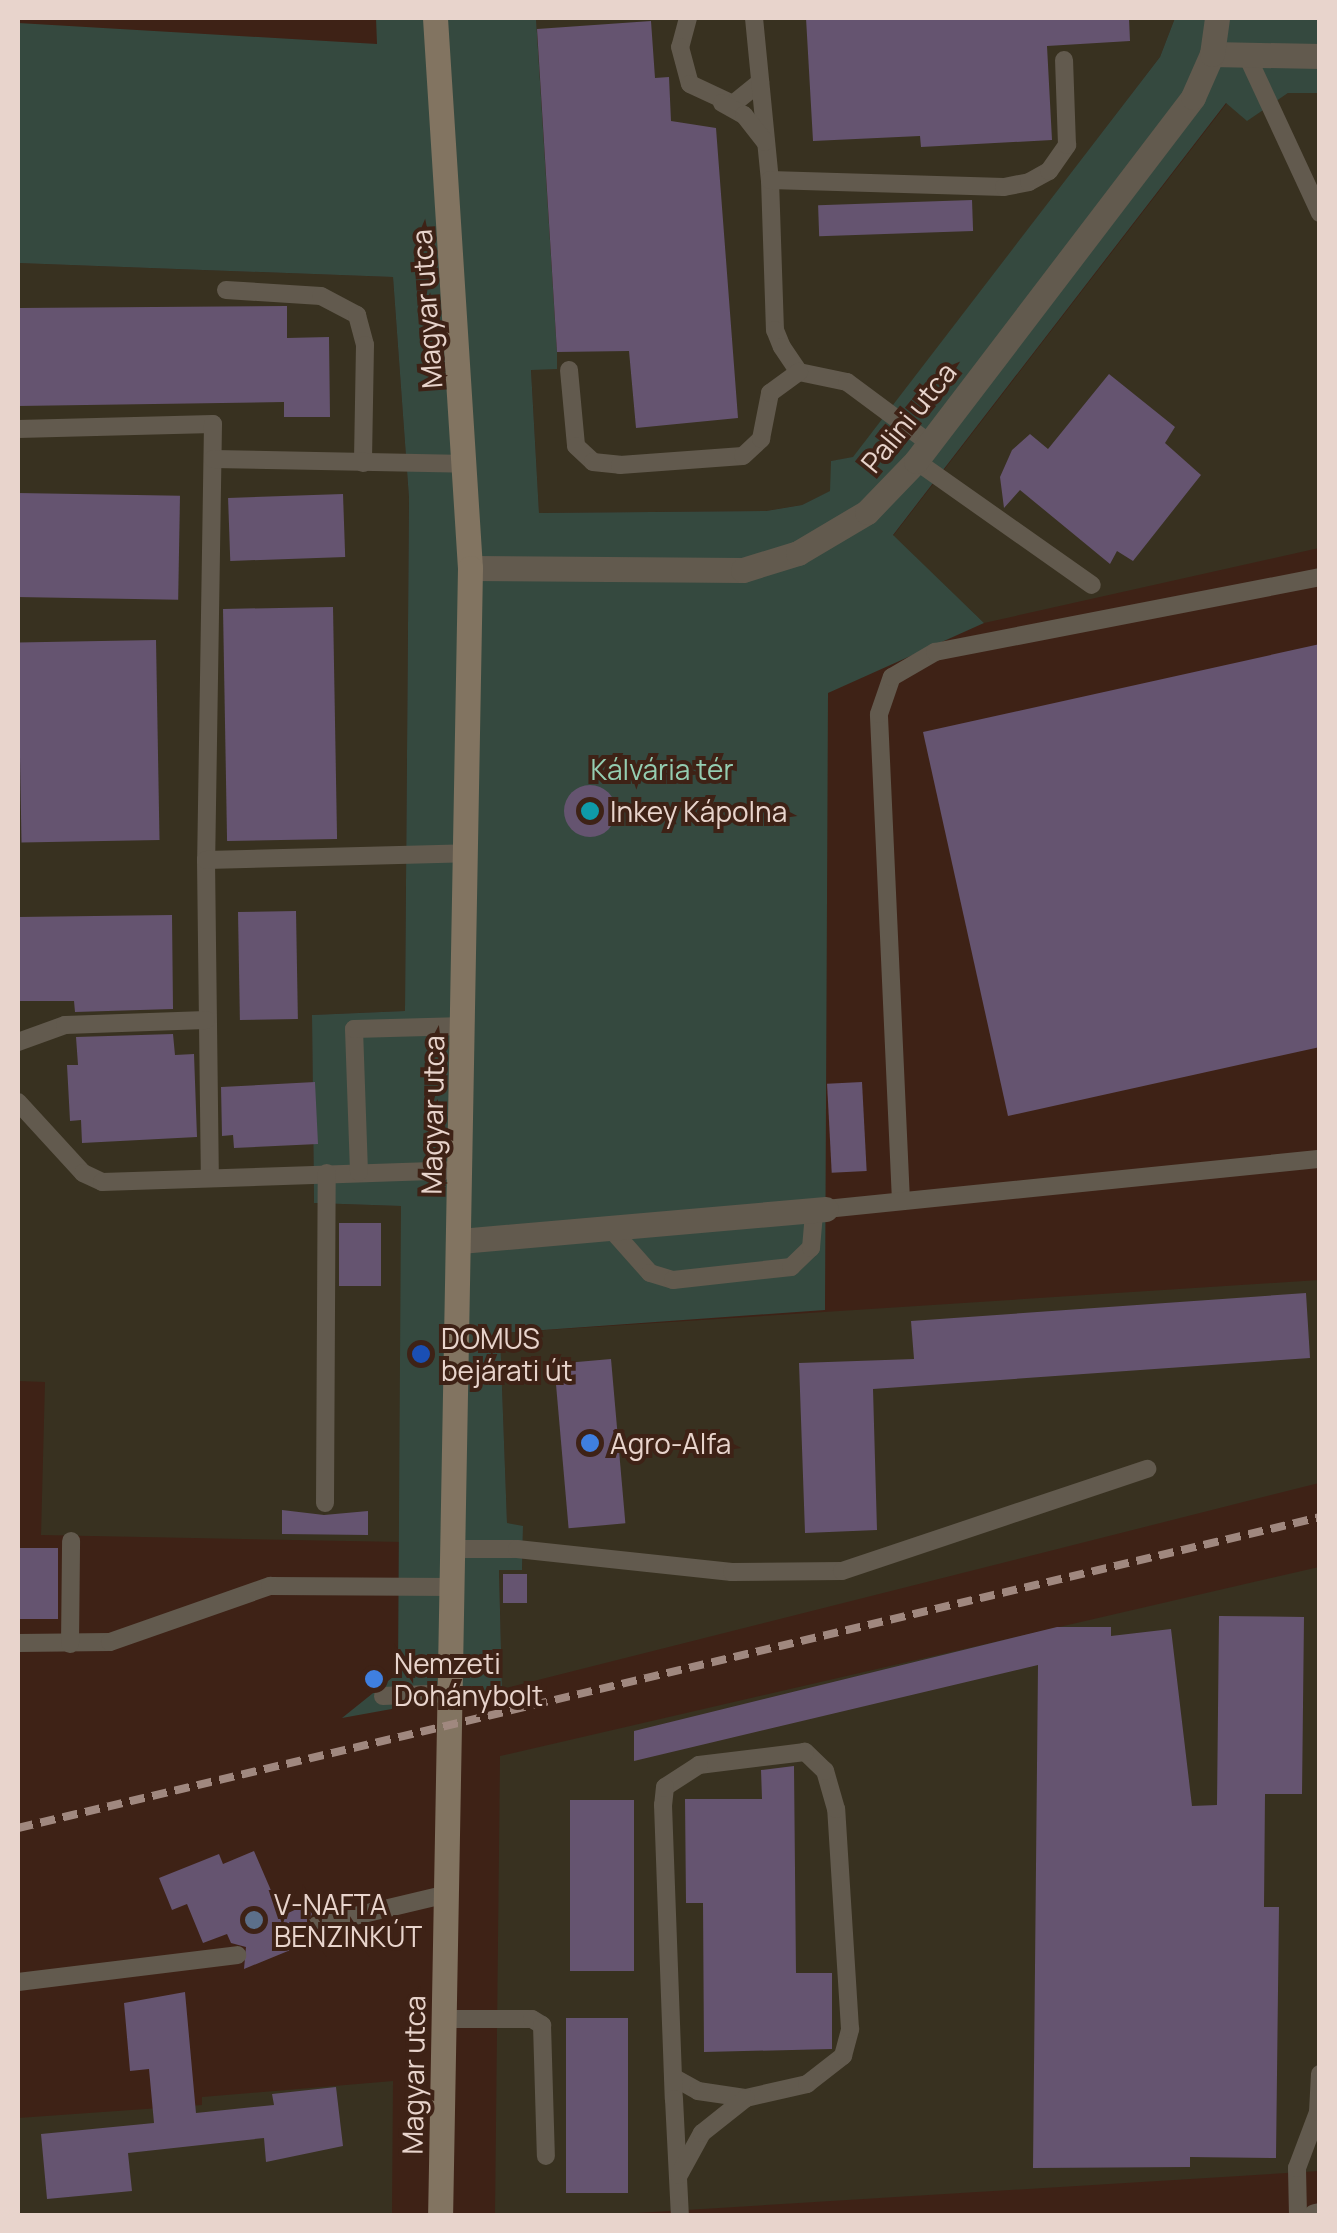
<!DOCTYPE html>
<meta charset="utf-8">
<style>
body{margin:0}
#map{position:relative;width:1337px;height:2233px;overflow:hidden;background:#3e2216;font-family:Manrope,sans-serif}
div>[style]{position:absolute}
.industrial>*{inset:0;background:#383120}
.green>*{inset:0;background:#35493f}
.building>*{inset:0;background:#655470;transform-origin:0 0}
.round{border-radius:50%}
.lane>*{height:18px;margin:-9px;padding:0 9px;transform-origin:9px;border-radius:9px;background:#625a4e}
.street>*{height:25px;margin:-12.5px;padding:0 12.5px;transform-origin:12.5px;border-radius:12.5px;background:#625a4e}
.secondary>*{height:25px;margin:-12.5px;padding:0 12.5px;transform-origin:12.5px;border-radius:12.5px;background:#827461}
.rail>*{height:8px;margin-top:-4px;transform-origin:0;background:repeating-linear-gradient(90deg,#a0887f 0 15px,transparent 0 23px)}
.dots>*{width:28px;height:28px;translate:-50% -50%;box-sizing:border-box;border:5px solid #3e2216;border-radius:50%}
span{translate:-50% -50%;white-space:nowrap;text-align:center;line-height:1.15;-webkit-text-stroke:8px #3e2216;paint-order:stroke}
.street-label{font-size:28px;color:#e8d4cc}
.park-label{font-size:28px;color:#94cdb1}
.poi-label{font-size:28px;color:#e8d4cc}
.left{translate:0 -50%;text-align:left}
.frame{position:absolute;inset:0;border:20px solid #e8d4cc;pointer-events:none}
</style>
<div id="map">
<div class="industrial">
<i style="clip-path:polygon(536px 18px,1175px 18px,1160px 57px,853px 458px,831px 461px,831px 491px,802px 505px,766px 511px,539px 513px,531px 369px,556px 369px,557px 352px)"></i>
<i style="clip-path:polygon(1288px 93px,1319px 93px,1319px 548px,984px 623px,893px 536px,1227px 103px,1247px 120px)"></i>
<i style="clip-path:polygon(18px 263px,393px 277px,409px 498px,405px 1011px,312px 1015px,314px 1203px,401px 1206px,402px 1542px,41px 1535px,45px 1382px,18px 1381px)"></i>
<i style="clip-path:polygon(1319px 1280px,1319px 1483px,502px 1689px,499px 1570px,522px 1569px,523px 1527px,507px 1524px,500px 1333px)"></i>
<i style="clip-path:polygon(1319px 1567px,1319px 2171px,604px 2215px,495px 2216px,500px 1756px)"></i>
<i style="clip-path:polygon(393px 2081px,392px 2215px,18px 2216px,18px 2118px,202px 2105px,202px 2097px)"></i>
</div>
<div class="green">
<i style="clip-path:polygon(376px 18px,536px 18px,557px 352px,557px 369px,531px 370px,539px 513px,766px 511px,802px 505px,830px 491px,831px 461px,853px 457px,1160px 57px,1175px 18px,1319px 18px,1319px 93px,1288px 93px,1247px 121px,1226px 103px,893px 535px,984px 623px,828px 693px,825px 1310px,500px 1333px,507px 1523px,523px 1526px,522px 1570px,499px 1570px,502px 1689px,342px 1718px,398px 1673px,401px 1206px,314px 1203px,312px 1015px,405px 1011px,409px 498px,393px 277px,18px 263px,18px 23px,377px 44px)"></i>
</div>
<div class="building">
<i style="clip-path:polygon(806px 18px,1129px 18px,1130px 41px,1047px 46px,1052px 140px,921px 147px,920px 136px,813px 141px)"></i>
<i style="clip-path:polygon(651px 21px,655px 78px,669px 77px,671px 121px,716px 128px,738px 418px,636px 428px,629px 351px,557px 352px,537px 29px)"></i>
<i style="left:972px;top:200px;width:31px;height:154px;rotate:88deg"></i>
<i style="clip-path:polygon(287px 306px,287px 338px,329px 337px,330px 417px,284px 417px,284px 402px,18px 406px,18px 308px)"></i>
<i style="clip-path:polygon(1109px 374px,1175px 427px,1165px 443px,1201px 475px,1133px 561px,1117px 551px,1110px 564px,1020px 490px,1004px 508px,1000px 477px,1012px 450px,1030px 434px,1048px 449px)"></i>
<i style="left:18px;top:493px;width:162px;height:104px;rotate:1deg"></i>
<i style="left:343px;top:494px;width:63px;height:115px;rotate:88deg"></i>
<i style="left:333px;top:607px;width:232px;height:110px;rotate:89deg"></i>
<i style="left:156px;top:640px;width:200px;height:138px;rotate:89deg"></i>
<i style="clip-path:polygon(1320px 644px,1320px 1047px,1008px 1116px,923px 732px)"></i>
<i class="round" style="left:564px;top:785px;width:52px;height:52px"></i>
<i style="left:296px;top:911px;width:108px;height:58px;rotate:89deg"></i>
<i style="clip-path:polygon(172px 915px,173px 1009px,75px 1012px,74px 1001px,18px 1001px,18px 917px)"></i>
<i style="clip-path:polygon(173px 1034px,175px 1055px,194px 1054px,197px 1137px,82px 1143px,81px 1120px,70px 1121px,67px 1065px,78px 1065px,76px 1037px)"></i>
<i style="clip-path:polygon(315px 1082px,318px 1144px,234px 1148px,233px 1135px,222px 1136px,221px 1087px)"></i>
<i style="left:862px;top:1082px;width:89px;height:35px;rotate:87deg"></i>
<i style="left:339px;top:1223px;width:42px;height:63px"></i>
<i style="clip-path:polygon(1306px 1293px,1310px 1358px,873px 1389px,877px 1530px,805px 1533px,799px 1363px,914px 1359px,911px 1321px)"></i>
<i style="left:611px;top:1359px;width:165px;height:57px;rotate:85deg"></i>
<i style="clip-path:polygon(282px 1510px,324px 1515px,368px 1511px,368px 1535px,282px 1534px)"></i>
<i style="left:18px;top:1548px;width:40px;height:71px"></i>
<i style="left:503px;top:1574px;width:24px;height:29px"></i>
<i style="clip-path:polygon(1219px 1616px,1304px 1617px,1302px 1794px,1265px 1794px,1264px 1907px,1279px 1907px,1276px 2158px,1190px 2157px,1190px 2167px,1033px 2168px,1038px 1665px,634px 1761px,634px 1731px,1057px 1627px,1111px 1627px,1111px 1636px,1171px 1629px,1192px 1806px,1217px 1805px)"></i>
<i style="clip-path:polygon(794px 1766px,796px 1973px,832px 1973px,832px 2049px,704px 2052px,703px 1903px,686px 1903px,685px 1799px,762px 1799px,761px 1770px)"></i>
<i style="left:570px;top:1800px;width:64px;height:171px"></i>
<i style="clip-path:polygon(254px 1851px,282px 1916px,307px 1904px,312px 1914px,305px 1929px,322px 1937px,244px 1969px,246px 1947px,231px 1943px,227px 1934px,203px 1943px,187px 1904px,172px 1910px,159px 1878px,219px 1854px,223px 1864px)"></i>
<i style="clip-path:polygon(185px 1992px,196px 2113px,274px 2105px,272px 2094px,336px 2087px,343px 2146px,266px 2162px,264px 2138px,128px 2153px,132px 2191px,47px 2199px,41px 2134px,154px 2123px,149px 2069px,130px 2071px,124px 2003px)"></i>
<i style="left:566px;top:2018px;width:62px;height:175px"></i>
</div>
<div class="lane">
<i style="left:688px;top:18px;width:30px;rotate:105deg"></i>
<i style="left:680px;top:47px;width:38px;rotate:75deg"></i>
<i style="left:690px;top:84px;width:47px;rotate:24.9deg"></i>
<i style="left:733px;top:104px;width:35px;rotate:-39deg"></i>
<i style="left:754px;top:18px;width:163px;rotate:84.4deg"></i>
<i style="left:770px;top:180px;width:150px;rotate:88.1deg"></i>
<i style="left:775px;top:330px;width:18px;rotate:68deg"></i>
<i style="left:782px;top:347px;width:30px;rotate:56deg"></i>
<i style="left:799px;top:372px;width:49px;rotate:11.8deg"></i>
<i style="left:847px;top:382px;width:102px;rotate:36.6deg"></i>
<i style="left:1248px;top:58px;width:171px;rotate:65.1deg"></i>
<i style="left:722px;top:103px;width:25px;rotate:29deg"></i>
<i style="left:744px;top:115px;width:34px;rotate:52deg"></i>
<i style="left:770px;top:180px;width:234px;rotate:1.7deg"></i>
<i style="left:1004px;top:187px;width:25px;rotate:-11deg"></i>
<i style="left:1029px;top:182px;width:23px;rotate:-29deg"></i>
<i style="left:1049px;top:171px;width:32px;rotate:-55deg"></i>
<i style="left:1067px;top:145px;width:85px;rotate:-92deg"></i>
<i style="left:226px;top:290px;width:95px;rotate:3.6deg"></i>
<i style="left:321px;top:296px;width:41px;rotate:27.8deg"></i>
<i style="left:357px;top:315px;width:31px;rotate:75deg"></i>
<i style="left:365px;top:345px;width:118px;rotate:91deg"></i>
<i style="left:569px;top:370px;width:76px;rotate:84.7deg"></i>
<i style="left:576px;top:446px;width:23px;rotate:43deg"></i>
<i style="left:593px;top:462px;width:27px;rotate:6deg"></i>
<i style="left:620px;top:465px;width:123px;rotate:-4.2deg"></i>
<i style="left:743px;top:456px;width:25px;rotate:-43deg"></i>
<i style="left:761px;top:439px;width:47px;rotate:-78.9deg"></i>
<i style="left:770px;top:393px;width:36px;rotate:-36deg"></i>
<i style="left:18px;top:429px;width:195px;rotate:-1.5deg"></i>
<i style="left:213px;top:424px;width:436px;rotate:90.9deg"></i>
<i style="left:206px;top:860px;width:318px;rotate:89.3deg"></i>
<i style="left:213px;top:459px;width:254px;rotate:1.1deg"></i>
<i style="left:916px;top:461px;width:215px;rotate:35.2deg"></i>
<i style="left:206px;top:860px;width:261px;rotate:-1.5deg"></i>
<i style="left:18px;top:1042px;width:50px;rotate:-19.9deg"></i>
<i style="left:65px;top:1025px;width:141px;rotate:-2deg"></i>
<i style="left:18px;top:1102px;width:96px;rotate:47.5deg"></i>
<i style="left:83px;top:1173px;width:21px;rotate:25deg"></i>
<i style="left:102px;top:1182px;width:360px;rotate:-1.9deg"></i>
<i style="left:359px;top:1172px;width:143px;rotate:-92deg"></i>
<i style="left:354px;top:1029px;width:110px;rotate:-1.6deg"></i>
<i style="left:901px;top:1201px;width:487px;rotate:-92.6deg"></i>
<i style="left:879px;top:714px;width:39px;rotate:-71deg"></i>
<i style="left:892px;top:677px;width:50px;rotate:-30.2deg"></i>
<i style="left:935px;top:652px;width:392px;rotate:-11deg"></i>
<i style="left:826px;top:1209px;width:497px;rotate:-5.8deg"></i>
<i style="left:611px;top:1229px;width:59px;rotate:48.4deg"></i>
<i style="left:650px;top:1273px;width:24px;rotate:17deg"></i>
<i style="left:673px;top:1280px;width:119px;rotate:-6.3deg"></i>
<i style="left:791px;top:1267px;width:28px;rotate:-44deg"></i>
<i style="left:811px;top:1248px;width:37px;rotate:-85deg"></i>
<i style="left:325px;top:1503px;width:330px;rotate:-89.7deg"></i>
<i style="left:454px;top:1549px;width:63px"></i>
<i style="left:517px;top:1549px;width:216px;rotate:6.1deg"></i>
<i style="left:732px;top:1572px;width:110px;rotate:-0.5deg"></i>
<i style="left:842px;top:1571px;width:322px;rotate:-18.5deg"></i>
<i style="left:18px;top:1643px;width:92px;rotate:-0.6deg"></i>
<i style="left:110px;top:1642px;width:170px;rotate:-19.3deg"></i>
<i style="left:270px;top:1586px;width:183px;rotate:0.3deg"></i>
<i style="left:70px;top:1644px;width:103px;rotate:-89.4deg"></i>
<i style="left:383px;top:1696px;width:68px;rotate:-2.5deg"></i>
<i style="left:317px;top:1925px;width:134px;rotate:-13.4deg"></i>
<i style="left:18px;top:1982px;width:221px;rotate:-7deg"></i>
<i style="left:444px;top:2019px;width:88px"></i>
<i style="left:532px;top:2019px;width:12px;rotate:31deg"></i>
<i style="left:542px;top:2025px;width:131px;rotate:88.3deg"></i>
<i style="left:673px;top:2077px;width:29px;rotate:29deg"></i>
<i style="left:698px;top:2091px;width:49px;rotate:8.3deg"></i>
<i style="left:746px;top:2098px;width:63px;rotate:-12.9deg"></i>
<i style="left:807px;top:2084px;width:46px;rotate:-37.9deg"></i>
<i style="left:843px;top:2056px;width:28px;rotate:-75deg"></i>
<i style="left:850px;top:2029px;width:220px;rotate:-93.6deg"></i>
<i style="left:836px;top:1809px;width:40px;rotate:-106deg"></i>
<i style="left:825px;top:1771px;width:28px;rotate:-136deg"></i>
<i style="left:805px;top:1752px;width:107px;rotate:173deg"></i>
<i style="left:699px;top:1765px;width:40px;rotate:147.1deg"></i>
<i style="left:665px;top:1787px;width:18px;rotate:96deg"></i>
<i style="left:663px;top:1805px;width:294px;rotate:87.9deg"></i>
<i style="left:674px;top:2099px;width:117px;rotate:87.1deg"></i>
<i style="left:679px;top:2175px;width:48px;rotate:-61.3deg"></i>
<i style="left:702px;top:2133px;width:56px;rotate:-38.5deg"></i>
<i style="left:1298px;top:2216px;width:48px;rotate:-91.2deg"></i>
<i style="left:1297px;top:2168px;width:60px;rotate:-69.4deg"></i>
<i style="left:1318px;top:2112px;width:38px;rotate:-87deg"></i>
</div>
<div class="street">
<i style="left:1212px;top:54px;width:108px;rotate:1.1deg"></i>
<i style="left:470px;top:568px;width:273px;rotate:0.4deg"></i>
<i style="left:743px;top:570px;width:58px;rotate:-17.2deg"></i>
<i style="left:798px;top:553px;width:80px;rotate:-30.7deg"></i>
<i style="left:867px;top:512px;width:71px;rotate:-46.1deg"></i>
<i style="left:916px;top:461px;width:457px;rotate:-52.7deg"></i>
<i style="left:1193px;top:97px;width:47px;rotate:-66.2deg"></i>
<i style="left:1212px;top:54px;width:36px;rotate:-82deg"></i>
<i style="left:460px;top:1241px;width:367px;rotate:-5deg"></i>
<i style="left:1315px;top:2216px;width:5px;rotate:-11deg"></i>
</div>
<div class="secondary">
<i style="left:435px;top:18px;width:551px;rotate:86.36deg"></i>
<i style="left:470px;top:568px;width:1648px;rotate:91.04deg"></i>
</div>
<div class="rail">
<i style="left:18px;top:1828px;width:1339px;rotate:-13.43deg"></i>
</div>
<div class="dots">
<i style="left:590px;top:811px;background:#0f9aa8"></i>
<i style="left:421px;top:1354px;background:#1a4fb4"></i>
<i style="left:590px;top:1443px;background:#3f7fe0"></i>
<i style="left:374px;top:1679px;background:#3f7fe0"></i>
<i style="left:254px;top:1920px;background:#5c6f8a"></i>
</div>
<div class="street-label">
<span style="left:426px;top:309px;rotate:-94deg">Magyar utca</span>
<span style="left:908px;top:417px;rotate:-51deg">Palini utca</span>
<span style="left:432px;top:1115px;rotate:-89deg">Magyar utca</span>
<span style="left:413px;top:2075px;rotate:-89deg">Magyar utca</span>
</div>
<div class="park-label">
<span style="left:662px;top:769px">Kálvária tér</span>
</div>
<div class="poi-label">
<span class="left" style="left:610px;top:811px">Inkey Kápolna</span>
<span class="left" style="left:441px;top:1354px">DOMUS<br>bejárati út</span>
<span class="left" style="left:610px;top:1443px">Agro-Alfa</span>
<span class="left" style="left:394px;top:1679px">Nemzeti<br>Dohánybolt</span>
<span class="left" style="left:274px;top:1920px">V-NAFTA<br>BENZINKÚT</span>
</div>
<div class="frame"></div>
</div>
